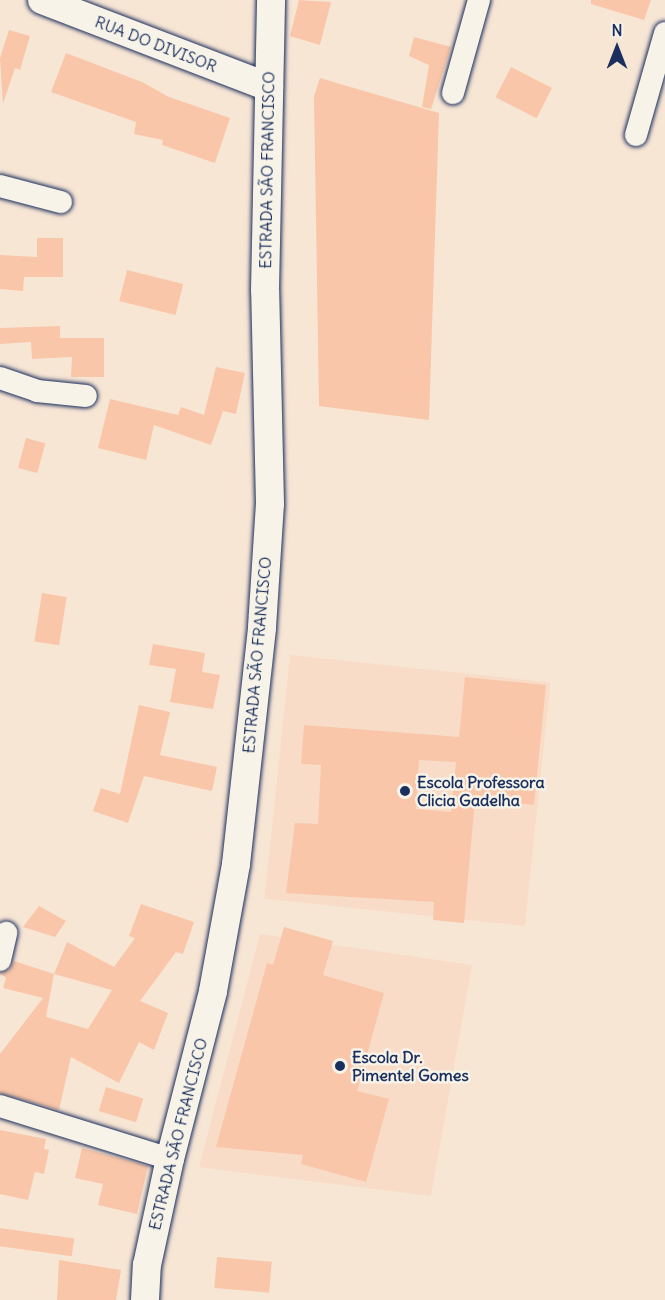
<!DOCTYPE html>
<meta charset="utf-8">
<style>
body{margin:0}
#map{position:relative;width:665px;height:1300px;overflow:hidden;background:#f8e6d5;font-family:Delius,sans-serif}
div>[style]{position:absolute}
.built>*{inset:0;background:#f8dcc8;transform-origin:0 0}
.building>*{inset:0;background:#f9c6a9;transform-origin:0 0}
.roads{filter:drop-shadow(0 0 2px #1b2f5e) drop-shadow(0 0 2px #1b2f5e)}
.minor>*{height:22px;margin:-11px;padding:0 11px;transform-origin:11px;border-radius:11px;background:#f7f3e8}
.tertiary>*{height:28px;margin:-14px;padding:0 14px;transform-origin:14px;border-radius:14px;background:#f7f3e8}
.dots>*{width:16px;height:16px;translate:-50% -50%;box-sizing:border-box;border:3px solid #f7f3e8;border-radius:50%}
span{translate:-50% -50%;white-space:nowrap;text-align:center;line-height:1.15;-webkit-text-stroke:5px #f7f3e8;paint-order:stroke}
.street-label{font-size:16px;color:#1b2f5e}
.poi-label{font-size:16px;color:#1b2f5e;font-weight:700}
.left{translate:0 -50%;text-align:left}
.north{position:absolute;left:587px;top:18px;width:60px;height:60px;-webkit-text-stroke:4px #f7f3e8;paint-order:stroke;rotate:0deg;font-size:16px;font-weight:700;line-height:24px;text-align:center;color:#1b2f5e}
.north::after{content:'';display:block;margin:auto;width:21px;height:27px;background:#1b2f5e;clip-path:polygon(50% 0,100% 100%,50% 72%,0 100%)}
</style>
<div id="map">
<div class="built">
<i style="left:290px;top:655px;width:262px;height:245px;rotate:6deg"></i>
<i style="clip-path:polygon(260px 934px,472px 965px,431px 1196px,199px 1167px)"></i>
</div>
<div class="building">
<i style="clip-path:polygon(299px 0,331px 2px,320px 45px,290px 36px)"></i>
<i style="clip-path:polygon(591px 0,651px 0,644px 20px,591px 4px)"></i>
<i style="clip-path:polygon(9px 30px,30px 36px,20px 70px,15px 68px,3px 104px,0 58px)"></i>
<i style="clip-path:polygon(414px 37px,451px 47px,431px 109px,422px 107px,429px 65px,409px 56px)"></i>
<i style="clip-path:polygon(66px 53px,142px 82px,169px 97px,230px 118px,215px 163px,162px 145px,163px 140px,134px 134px,136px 122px,51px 92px)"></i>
<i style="left:511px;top:67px;width:46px;height:34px;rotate:27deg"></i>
<i style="clip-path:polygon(320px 78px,439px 113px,429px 420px,319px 406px,314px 96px)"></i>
<i style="clip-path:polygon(37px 238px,63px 238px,63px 277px,24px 277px,23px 291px,0 289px,0 255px,37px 257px)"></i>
<i style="left:127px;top:270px;width:58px;height:32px;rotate:14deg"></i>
<i style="clip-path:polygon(60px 326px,60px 338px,104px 338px,104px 377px,71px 377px,72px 357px,32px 359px,31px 342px,0 344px,0 328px)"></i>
<i style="clip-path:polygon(216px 367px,245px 373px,236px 414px,223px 411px,211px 445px,154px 425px,146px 460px,98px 448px,110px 399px,178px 415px,181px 407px,204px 415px)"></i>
<i style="left:26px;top:438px;width:20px;height:31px;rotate:15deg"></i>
<i style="left:42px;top:593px;width:25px;height:49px;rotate:9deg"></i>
<i style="clip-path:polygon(153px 644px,205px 653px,202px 672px,220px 675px,213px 709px,170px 702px,176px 669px,149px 665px)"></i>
<i style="clip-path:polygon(evenodd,465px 677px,546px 685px,534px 805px,475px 799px,464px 923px,433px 920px,434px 902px,286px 893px,295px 823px,318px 824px,321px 765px,301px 764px,304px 725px,459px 737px,465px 677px,419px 760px,456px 762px,451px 812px,416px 809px,419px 760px)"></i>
<i style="clip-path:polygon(139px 705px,170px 712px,160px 755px,217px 767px,212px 791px,144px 776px,128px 823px,93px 811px,101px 788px,120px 794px)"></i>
<i style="clip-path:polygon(evenodd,141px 904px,194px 922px,183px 954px,176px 952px,140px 1001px,168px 1013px,154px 1050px,139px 1042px,119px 1083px,71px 1057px,59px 1110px,0 1093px,0 1054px,43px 998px,3px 988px,6px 978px,0 973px,9px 970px,14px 961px,54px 974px,67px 942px,114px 967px,135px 938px,129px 936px,141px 904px,54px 974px,112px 990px,88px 1029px,46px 1017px,54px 974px)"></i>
<i style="clip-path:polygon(39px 906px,66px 921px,55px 937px,23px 927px)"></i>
<i style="clip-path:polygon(284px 927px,333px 941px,323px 975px,384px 993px,357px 1091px,389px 1099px,366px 1182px,301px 1164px,303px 1155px,216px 1147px,267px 963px,273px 965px)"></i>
<i style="left:106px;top:1087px;width:39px;height:25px;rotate:17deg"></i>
<i style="clip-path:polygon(0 1130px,46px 1139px,44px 1149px,49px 1150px,44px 1174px,35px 1172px,28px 1200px,0 1194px)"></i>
<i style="clip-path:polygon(82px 1148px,148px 1166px,137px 1214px,98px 1205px,103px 1184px,75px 1178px)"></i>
<i style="left:0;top:1228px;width:75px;height:18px;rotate:8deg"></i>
<i style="left:217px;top:1257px;width:55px;height:31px;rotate:5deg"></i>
<i style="clip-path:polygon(59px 1260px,121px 1270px,116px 1300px,57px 1300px)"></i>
</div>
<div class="roads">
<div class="minor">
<i style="left:453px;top:93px;width:97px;rotate:-74.4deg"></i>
<i style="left:636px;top:135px;width:106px;rotate:-74.1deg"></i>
<i style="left:0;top:186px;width:63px;rotate:14.7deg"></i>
<i style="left:0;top:378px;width:39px;rotate:19deg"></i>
<i style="left:37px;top:391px;width:49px;rotate:5.8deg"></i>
<i style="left:0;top:960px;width:28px;rotate:-77deg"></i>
<i style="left:0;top:1106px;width:178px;rotate:17.3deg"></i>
</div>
<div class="tertiary">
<i style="left:42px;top:0;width:243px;rotate:21deg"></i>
<i style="left:145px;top:1300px;width:35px;rotate:-87deg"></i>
<i style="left:147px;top:1265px;width:108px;rotate:-77.8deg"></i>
<i style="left:170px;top:1159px;width:173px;rotate:-75.6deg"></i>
<i style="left:213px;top:991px;width:129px;rotate:-79.7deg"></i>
<i style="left:236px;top:864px;width:238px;rotate:-83.7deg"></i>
<i style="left:262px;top:627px;width:123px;rotate:-86.3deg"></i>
<i style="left:270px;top:504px;width:214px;rotate:-91.3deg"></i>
<i style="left:265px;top:290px;width:290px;rotate:-88.8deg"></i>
</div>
</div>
<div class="dots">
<i style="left:405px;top:791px;background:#1b2f5e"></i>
<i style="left:340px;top:1066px;background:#1b2f5e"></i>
</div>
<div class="street-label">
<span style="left:156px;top:44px;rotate:21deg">RUA DO DIVISOR</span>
<span style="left:267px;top:170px;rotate:-89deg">ESTRADA SÃO FRANCISCO</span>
<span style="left:257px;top:655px;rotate:-85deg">ESTRADA SÃO FRANCISCO</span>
<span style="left:178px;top:1134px;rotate:-76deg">ESTRADA SÃO FRANCISCO</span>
</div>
<div class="poi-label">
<span class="left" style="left:417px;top:791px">Escola Professora<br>Clicia Gadelha</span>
<span class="left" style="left:352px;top:1066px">Escola Dr.<br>Pimentel Gomes</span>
</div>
<div class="north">N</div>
</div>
